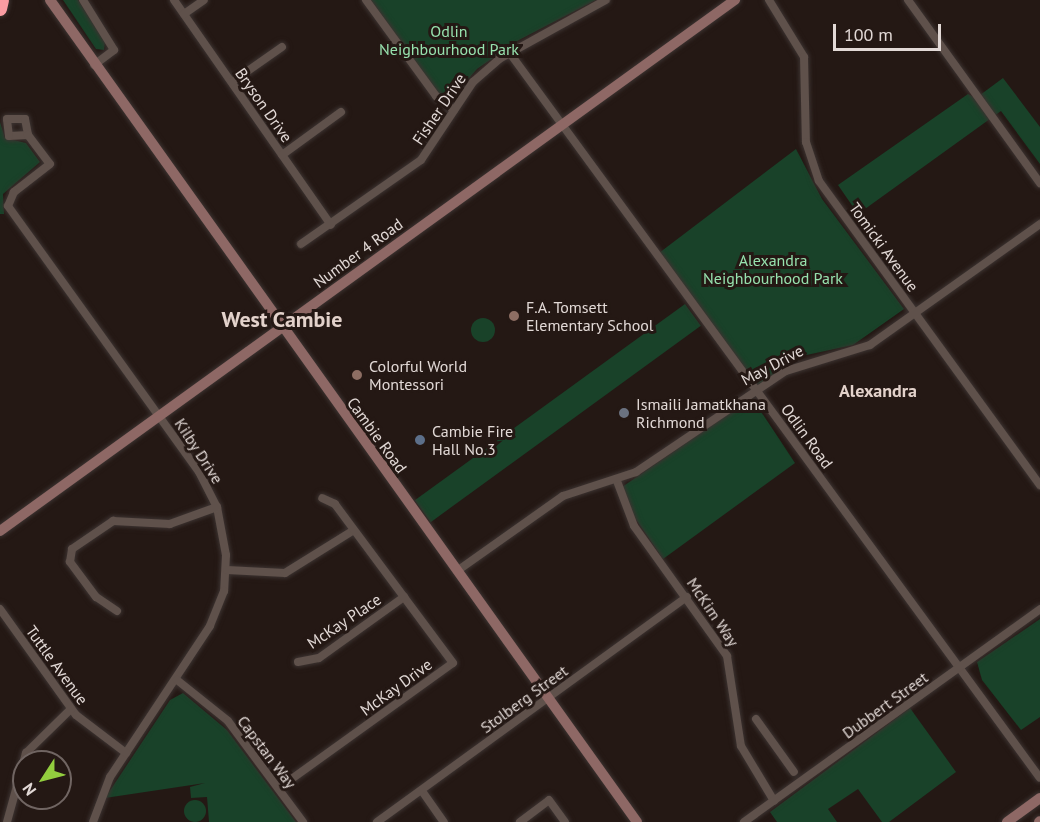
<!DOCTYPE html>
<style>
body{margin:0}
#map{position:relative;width:1040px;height:822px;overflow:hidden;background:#241814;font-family:"PT Sans",sans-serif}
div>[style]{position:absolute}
.green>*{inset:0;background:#194229;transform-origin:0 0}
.round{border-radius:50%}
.roads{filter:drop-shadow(0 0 2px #3c3331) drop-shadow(0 0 2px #3c3331)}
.minor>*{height:8px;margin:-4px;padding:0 4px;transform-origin:4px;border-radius:4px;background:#5f514b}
.secondary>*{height:10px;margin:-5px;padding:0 5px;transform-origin:5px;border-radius:5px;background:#8e6865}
.motorway>*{height:14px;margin:-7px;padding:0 7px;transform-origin:7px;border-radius:7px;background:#fa9ca2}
.dots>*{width:16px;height:16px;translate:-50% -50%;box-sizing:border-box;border:3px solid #241814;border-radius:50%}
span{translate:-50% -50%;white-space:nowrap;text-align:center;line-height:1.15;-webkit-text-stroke:6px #241814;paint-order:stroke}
.park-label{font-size:16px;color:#97e2ae}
.street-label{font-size:16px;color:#e2d9d6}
.poi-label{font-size:16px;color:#e2d9d6}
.left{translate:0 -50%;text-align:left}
.neighbourhood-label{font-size:18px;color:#e3d2cb;font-weight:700}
.district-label{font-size:22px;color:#e3d2cb;font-weight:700}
.north{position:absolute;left:12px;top:750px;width:60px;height:60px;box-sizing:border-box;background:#241814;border:2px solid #706562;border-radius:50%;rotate:234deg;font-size:16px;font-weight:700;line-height:24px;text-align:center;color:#e2d9d6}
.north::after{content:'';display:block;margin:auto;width:21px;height:27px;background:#92cd3e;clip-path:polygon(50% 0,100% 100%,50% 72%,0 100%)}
.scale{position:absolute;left:833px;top:24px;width:108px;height:27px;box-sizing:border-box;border:3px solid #e2d9d6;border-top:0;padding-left:8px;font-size:18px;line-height:21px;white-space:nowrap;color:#e2d9d6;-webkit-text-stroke:4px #241814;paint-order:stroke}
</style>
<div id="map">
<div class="green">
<i style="clip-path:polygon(63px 0,78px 0,105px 42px,104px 50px,96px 49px)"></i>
<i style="clip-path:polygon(371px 0,596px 0,519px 40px,477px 69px,451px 99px,439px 95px)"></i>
<i style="clip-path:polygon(1003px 78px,1040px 127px,1040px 164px,1001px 111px,858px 214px,838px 185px,968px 94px,976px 98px)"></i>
<i style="clip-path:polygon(0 122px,5px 138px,26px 143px,40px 162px,3px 194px,4px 214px,0 214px)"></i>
<i style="clip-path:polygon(796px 149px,822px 199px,904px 309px,853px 345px,802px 356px,759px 388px,659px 253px)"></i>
<i style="left:685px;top:304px;width:27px;height:334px;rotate:54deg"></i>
<i class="round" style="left:471px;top:318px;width:24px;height:24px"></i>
<i style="clip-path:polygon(752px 398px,795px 463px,663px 559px,635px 518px,622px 487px)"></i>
<i style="clip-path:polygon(1040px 619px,1040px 717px,1021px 730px,982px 680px,977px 662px)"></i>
<i style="clip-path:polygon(183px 693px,227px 730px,296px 822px,209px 822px,207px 797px,191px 798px,190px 787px,205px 783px,105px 798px,170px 700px)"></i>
<i style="clip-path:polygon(910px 708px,956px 772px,889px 822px,882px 822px,858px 789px,828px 809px,837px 822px,777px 822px,770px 812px)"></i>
<i class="round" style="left:184px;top:800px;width:22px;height:22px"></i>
</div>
<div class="roads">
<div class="minor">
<i style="left:83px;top:0;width:59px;rotate:58.2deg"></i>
<i style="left:114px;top:50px;width:25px;rotate:143deg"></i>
<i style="left:174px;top:0;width:274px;rotate:55.1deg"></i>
<i style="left:366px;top:0;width:119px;rotate:53.9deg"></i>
<i style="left:436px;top:96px;width:23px;rotate:38deg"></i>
<i style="left:769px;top:0;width:67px;rotate:58.4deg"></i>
<i style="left:804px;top:57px;width:85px;rotate:88.7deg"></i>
<i style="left:806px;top:142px;width:41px;rotate:71.6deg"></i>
<i style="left:819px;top:181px;width:376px;rotate:54deg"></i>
<i style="left:908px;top:0;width:226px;rotate:54.2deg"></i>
<i style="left:184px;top:14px;width:24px;rotate:-35deg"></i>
<i style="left:509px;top:52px;width:899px;rotate:53.82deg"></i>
<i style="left:232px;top:82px;width:61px;rotate:-35deg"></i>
<i style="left:28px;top:135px;width:19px;rotate:177deg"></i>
<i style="left:9px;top:136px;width:17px;rotate:-97deg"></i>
<i style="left:7px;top:119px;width:18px"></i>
<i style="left:25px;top:119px;width:16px;rotate:79deg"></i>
<i style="left:28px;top:135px;width:36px;rotate:53deg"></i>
<i style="left:50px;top:164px;width:46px;rotate:142.1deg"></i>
<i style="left:14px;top:192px;width:15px;rotate:113deg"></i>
<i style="left:8px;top:206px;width:327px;rotate:54.3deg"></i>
<i style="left:199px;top:472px;width:39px;rotate:63deg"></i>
<i style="left:217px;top:507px;width:49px;rotate:79.4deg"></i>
<i style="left:226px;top:555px;width:36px;rotate:93deg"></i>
<i style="left:224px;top:591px;width:38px;rotate:112deg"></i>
<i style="left:210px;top:626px;width:181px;rotate:123.5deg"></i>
<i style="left:110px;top:777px;width:48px;rotate:110.7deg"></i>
<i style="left:282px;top:155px;width:73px;rotate:-36.1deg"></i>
<i style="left:301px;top:244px;width:146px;rotate:-35deg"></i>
<i style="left:421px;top:160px;width:94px;rotate:-56.3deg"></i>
<i style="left:473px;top:82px;width:35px;rotate:-41deg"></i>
<i style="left:499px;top:59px;width:122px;rotate:-28.9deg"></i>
<i style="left:617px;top:481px;width:48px;rotate:69.3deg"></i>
<i style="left:634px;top:526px;width:160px;rotate:54.4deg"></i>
<i style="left:727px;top:656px;width:91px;rotate:81.2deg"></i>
<i style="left:741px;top:746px;width:64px;rotate:59deg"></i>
<i style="left:227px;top:570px;width:58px;rotate:3deg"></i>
<i style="left:285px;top:573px;width:81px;rotate:-31.9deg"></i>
<i style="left:457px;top:571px;width:130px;rotate:-35.3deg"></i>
<i style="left:563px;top:496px;width:77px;rotate:-18.2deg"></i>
<i style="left:636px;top:472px;width:181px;rotate:-34deg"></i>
<i style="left:786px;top:371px;width:88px;rotate:-17.2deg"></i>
<i style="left:870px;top:345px;width:209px;rotate:-35.4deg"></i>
<i style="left:0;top:609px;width:130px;rotate:54.4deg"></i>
<i style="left:76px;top:715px;width:63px;rotate:37.2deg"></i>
<i style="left:117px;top:611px;width:25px;rotate:-146deg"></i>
<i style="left:96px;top:597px;width:44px;rotate:-126.6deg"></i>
<i style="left:70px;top:562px;width:13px;rotate:-81deg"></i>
<i style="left:72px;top:549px;width:50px;rotate:-34.3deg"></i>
<i style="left:113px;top:521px;width:57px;rotate:3deg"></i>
<i style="left:170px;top:524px;width:50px;rotate:-19.9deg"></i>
<i style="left:298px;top:662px;width:21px;rotate:-11deg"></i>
<i style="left:319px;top:658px;width:105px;rotate:-35.7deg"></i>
<i style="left:177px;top:680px;width:65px;rotate:38.8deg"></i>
<i style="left:228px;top:721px;width:126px;rotate:53.4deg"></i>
<i style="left:756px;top:719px;width:65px;rotate:54.4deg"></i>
<i style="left:279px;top:788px;width:214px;rotate:-35.7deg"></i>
<i style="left:453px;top:663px;width:198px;rotate:-126.6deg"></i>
<i style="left:335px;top:504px;width:14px;rotate:-155deg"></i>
<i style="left:422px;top:791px;width:38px;rotate:55deg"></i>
<i style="left:7px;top:822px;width:72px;rotate:-74.6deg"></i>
<i style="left:26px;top:753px;width:63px;rotate:-44.4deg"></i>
<i style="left:377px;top:822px;width:383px;rotate:-36deg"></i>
<i style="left:520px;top:822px;width:36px;rotate:-37deg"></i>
<i style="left:549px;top:800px;width:27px;rotate:54deg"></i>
<i style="left:744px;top:822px;width:365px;rotate:-35.7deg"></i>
</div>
<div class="secondary">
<i style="left:50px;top:0;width:1010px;rotate:54.47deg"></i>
<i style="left:0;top:531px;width:907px;rotate:-35.85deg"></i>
<i style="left:1007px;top:822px;width:41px;rotate:-36deg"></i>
<i style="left:1039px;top:822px;width:1px;rotate:-45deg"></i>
</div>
<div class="motorway">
<i style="left:0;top:9px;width:9px;rotate:-77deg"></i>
</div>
</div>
<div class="dots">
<i style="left:514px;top:316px;background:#8d6e63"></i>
<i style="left:357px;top:375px;background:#8d6e63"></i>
<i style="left:624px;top:413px;background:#6b7280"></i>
<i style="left:420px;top:440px;background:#5c6f8a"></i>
</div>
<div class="park-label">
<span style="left:449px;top:40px">Odlin<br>Neighbourhood Park</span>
<span style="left:773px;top:269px">Alexandra<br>Neighbourhood Park</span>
</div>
<div class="street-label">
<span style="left:264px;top:105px;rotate:55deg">Bryson Drive</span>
<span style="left:439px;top:109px;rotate:-56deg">Fisher Drive</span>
<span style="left:884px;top:247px;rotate:54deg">Tomicki Avenue</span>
<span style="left:358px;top:253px;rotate:-36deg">Number 4 Road</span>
<span style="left:772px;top:365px;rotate:-28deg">May Drive</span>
<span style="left:377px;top:435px;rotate:54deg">Cambie Road</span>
<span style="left:807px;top:436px;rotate:54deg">Odlin Road</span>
<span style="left:199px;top:451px;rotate:57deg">Kilby Drive</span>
<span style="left:713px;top:612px;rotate:56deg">McKim Way</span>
<span style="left:344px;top:621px;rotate:-34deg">McKay Place</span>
<span style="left:57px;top:665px;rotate:54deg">Tuttle Avenue</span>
<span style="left:396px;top:687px;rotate:-36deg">McKay Drive</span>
<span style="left:524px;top:699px;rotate:-36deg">Stolberg Street</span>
<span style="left:885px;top:705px;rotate:-36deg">Dubbert Street</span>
<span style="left:267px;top:752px;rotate:53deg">Capstan Way</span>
</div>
<div class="poi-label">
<span class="left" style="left:526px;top:316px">F.A. Tomsett<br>Elementary School</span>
<span class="left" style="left:369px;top:375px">Colorful World<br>Montessori</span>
<span class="left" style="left:636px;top:413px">Ismaili Jamatkhana<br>Richmond</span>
<span class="left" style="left:432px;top:440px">Cambie Fire<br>Hall No.3</span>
</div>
<div class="neighbourhood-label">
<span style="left:878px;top:391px">Alexandra</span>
</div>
<div class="district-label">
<span style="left:282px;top:320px">West Cambie</span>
</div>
<div class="north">N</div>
<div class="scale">100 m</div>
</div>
